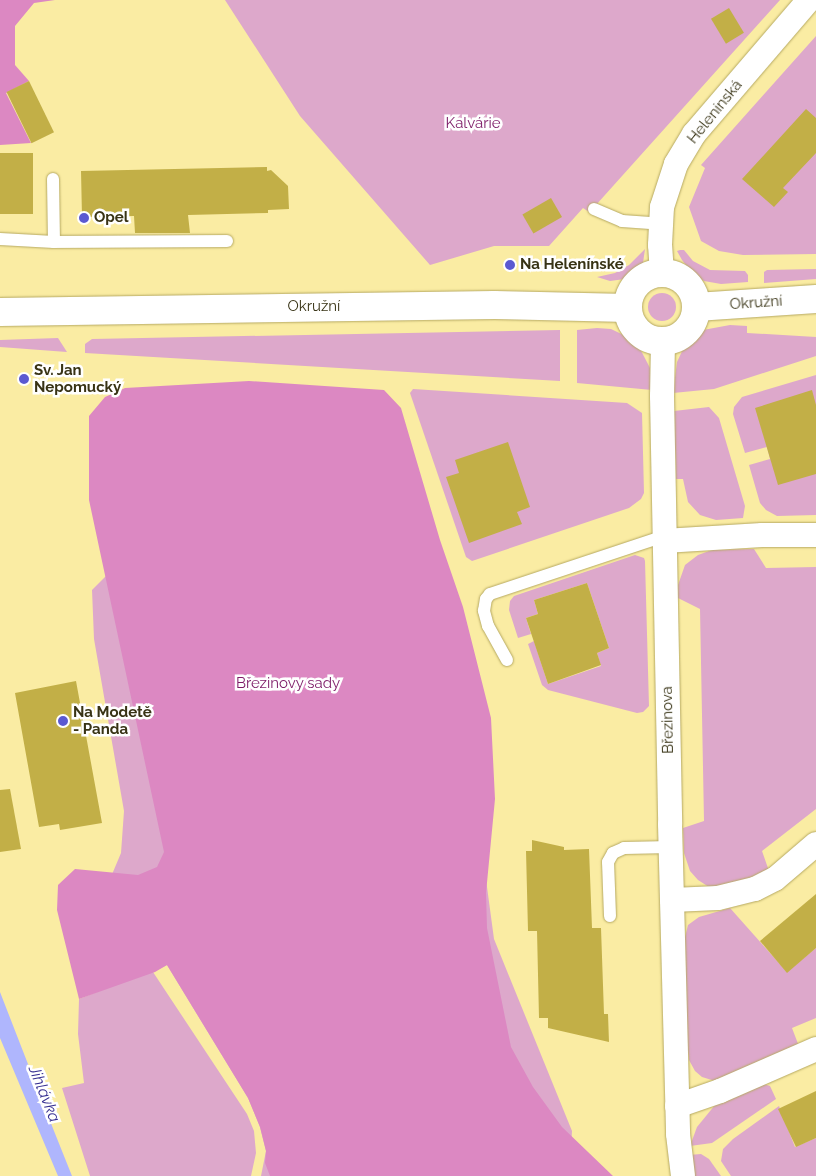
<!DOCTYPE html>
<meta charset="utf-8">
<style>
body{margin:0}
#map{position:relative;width:816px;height:1176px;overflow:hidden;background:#faeca3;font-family:Raleway,sans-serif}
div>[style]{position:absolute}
.green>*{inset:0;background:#dda8cb}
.round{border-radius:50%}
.forest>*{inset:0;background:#dc88c2}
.water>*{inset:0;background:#afb6fd}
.building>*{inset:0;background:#c2af47;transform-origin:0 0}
.roads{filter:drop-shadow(0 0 1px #b6a962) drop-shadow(0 0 1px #b6a962)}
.lane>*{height:12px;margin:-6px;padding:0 6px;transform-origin:6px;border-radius:6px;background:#fff}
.street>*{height:24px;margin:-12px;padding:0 12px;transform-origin:12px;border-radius:12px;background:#fff}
.secondary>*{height:28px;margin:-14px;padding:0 14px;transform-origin:14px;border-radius:14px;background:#fff}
.secondary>.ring{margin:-14px;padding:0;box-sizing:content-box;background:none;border:28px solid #fff;border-radius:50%}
.dots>*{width:14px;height:14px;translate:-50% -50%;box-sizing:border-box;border:2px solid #fff;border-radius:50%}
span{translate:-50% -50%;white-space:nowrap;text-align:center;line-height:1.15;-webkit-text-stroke:5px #fff;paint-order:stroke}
.street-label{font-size:15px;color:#383315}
.park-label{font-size:15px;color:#7d1b67}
.poi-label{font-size:15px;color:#383315;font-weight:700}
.left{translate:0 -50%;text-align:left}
.water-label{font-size:16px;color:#362f91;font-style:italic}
</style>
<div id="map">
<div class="green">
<i style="clip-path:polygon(225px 0,780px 0,596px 205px,589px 212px,583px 208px,549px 246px,494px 246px,430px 265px,300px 116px)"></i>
<i style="clip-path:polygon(816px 36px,816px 254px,743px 255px,719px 251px,701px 241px,689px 207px,705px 168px,701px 165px)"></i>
<i style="clip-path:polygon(645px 249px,643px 263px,637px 274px,632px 278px,610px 281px,597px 277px,615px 273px,629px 265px)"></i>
<i style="clip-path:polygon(680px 250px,684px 250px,693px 261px,710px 270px,745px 271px,748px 275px,748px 282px,721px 284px,704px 281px,692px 273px,682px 260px,677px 251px)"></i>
<i style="clip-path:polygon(816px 269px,816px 279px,764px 283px,764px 272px,767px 270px)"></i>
<i class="round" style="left:648px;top:293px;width:28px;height:28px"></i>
<i style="clip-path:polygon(730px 325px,747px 326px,747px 333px,816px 337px,816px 356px,714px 389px,673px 393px,677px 362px,685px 345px,703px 330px)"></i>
<i style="clip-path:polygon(597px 328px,611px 329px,636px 341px,650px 368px,652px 390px,577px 383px,577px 330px)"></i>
<i style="clip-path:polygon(560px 330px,560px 381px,85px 353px,85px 344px,92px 339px)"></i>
<i style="clip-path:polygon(58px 338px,67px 352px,0 347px,0 340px)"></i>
<i style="clip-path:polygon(816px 375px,816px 515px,777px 516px,766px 510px,760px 503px,749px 465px,770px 459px,767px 447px,745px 453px,733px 414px,734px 407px,742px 397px)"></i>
<i style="clip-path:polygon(413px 389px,627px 403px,642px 413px,644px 493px,641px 499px,629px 508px,472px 561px,466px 557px,410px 393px)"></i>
<i style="clip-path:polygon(709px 407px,719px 418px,745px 506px,743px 518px,716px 520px,700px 515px,688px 502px,683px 479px,676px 479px,674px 411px)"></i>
<i style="clip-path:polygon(754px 549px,766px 568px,816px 567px,816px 809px,762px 851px,769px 871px,756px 884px,709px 887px,698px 880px,690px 871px,684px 853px,683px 828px,704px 821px,700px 609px,678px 598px,678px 585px,685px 565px,698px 555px,712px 550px)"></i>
<i style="clip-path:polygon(635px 555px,644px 558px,645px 561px,649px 706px,643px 712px,637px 713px,548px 690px,542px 685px,528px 644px,534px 641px,548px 684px,601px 666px,597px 653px,609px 648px,587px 583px,534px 600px,538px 614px,526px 618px,531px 634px,518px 638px,509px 610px,510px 601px,514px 596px)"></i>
<i style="clip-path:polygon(109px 573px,471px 768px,494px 939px,572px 1131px,570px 1167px,576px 1176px,261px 1176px,266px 1151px,260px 1127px,248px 1098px,167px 965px,153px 972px,247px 1114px,254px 1131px,256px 1153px,251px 1176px,90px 1176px,62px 1088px,84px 1083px,78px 1034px,79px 999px,151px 971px,105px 891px,121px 853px,124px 811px,94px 639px,92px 590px)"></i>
<i style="clip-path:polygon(730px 908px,787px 972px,816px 948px,816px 1018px,792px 1028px,800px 1049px,715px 1081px,702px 1077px,695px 1071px,689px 1060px,686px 1034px,685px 937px,688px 925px,699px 917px)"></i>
<i style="clip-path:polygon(761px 1083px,770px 1086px,776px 1099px,712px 1143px,690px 1146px,697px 1127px,715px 1105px)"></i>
<i style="clip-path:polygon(779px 1106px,795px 1147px,816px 1138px,816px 1176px,731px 1176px,721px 1161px,723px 1149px,733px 1139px)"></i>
<i style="clip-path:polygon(701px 1154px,709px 1159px,721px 1176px,694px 1176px,689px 1155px)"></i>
</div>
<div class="forest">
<i style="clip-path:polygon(0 0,55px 0,34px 3px,15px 26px,15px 65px,29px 81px,6px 93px,31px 143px,0 145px)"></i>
<i style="clip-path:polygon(249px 381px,384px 390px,401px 408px,440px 540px,463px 607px,491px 718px,495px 799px,486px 893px,487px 928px,511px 1047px,533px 1087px,562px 1127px,613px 1176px,270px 1176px,265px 1163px,266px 1151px,260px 1127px,248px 1098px,167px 965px,155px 972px,79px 999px,57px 910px,58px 885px,75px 869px,138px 875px,157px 867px,164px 852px,89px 500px,89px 416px,105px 397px,125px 388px)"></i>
</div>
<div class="water">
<i style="clip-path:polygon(0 992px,54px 1131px,72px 1176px,58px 1176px,0 1038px)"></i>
</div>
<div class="building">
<i style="left:729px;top:8px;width:29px;height:21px;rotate:59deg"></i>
<i style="left:29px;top:81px;width:57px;height:25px;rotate:64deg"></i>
<i style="clip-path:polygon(806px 109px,816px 118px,816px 153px,783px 188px,788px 192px,774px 207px,742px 179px)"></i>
<i style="left:0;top:153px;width:33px;height:61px"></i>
<i style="clip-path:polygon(267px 167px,267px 171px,271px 170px,288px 186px,289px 209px,268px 210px,268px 213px,188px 215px,190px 233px,135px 233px,134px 216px,82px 217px,81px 171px)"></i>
<i style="left:551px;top:198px;width:22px;height:33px;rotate:60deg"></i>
<i style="clip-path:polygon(812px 390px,816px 405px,816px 474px,778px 485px,755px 408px)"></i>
<i style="clip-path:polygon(508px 442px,530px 507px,517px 512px,522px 524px,469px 543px,446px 477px,459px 473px,455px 460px)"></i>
<i style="clip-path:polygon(587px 583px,609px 648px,597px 653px,601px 665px,548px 684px,526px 618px,538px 614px,534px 600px)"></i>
<i style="clip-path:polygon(76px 681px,102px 823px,60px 830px,59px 824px,39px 827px,15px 693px)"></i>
<i style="clip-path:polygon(10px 789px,21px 849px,0 852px,0 790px)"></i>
<i style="clip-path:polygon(532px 840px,564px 847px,564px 850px,589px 849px,592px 928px,601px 928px,604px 1014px,608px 1014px,609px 1042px,548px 1028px,548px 1018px,539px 1018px,537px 931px,528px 931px,526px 851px,532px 851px)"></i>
<i style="clip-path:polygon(816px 894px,816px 948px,787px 973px,760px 941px)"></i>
<i style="clip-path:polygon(816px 1091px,816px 1138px,796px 1147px,778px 1109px)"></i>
</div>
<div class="roads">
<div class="lane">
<i style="left:53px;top:179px;width:63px;rotate:89.1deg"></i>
<i style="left:594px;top:209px;width:30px;rotate:23deg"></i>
<i style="left:622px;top:221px;width:39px;rotate:4deg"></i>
<i style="left:0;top:239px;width:54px;rotate:3.2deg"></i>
<i style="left:54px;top:242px;width:173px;rotate:-0.3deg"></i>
<i style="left:507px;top:660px;width:39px;rotate:-119deg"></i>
<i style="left:488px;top:626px;width:16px;rotate:-105deg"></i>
<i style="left:484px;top:611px;width:12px;rotate:-81deg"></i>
<i style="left:486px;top:599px;width:6px;rotate:-51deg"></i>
<i style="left:490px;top:594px;width:183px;rotate:-18.4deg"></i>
<i style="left:610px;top:916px;width:54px;rotate:-92.1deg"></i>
<i style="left:608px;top:862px;width:10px;rotate:-61deg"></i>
<i style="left:613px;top:853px;width:12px;rotate:-24deg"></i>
<i style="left:624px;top:848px;width:47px;rotate:-1.2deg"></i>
</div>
<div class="street">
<i style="left:662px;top:273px;width:28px;rotate:-94deg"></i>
<i style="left:660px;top:245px;width:38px;rotate:-87deg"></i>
<i style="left:662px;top:207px;width:45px;rotate:-72deg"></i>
<i style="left:676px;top:164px;width:35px;rotate:-59deg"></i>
<i style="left:694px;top:134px;width:177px;rotate:-49.4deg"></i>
<i style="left:663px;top:341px;width:55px;rotate:91deg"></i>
<i style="left:662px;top:396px;width:428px;rotate:88.9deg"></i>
<i style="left:670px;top:824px;width:310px;rotate:88.5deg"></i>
<i style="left:678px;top:1134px;width:42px;rotate:83.2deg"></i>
<i style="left:664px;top:541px;width:98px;rotate:-3.5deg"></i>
<i style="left:762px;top:535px;width:54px"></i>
<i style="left:672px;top:900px;width:46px;rotate:-2.5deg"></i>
<i style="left:718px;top:898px;width:38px;rotate:-14deg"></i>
<i style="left:755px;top:889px;width:22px;rotate:-27deg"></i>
<i style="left:775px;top:879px;width:54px;rotate:-40.5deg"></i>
<i style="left:677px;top:1106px;width:46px;rotate:-19.2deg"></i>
<i style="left:720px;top:1091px;width:105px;rotate:-23.6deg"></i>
</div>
<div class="secondary">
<i class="ring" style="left:628px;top:273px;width:40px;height:40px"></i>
<i style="left:696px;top:307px;width:120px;rotate:-3.8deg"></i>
<i style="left:0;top:312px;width:494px;rotate:-0.8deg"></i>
<i style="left:494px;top:305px;width:134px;rotate:1.3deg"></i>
</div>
</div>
<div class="dots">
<i style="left:84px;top:218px;background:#5b59d1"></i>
<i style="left:510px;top:265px;background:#5b59d1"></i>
<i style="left:24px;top:379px;background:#5b59d1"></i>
<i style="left:63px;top:721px;background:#5b59d1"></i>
</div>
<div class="street-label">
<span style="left:715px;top:112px;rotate:-51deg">Helenínská</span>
<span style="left:756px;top:303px;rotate:-4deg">Okružní</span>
<span style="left:314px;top:307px">Okružní</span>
<span style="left:668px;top:720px;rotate:-91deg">Březinova</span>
</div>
<div class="park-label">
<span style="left:473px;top:124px">Kalvárie</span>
<span style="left:288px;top:684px">Březinovy sady</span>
</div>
<div class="poi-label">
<span class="left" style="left:94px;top:218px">Opel</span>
<span class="left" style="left:520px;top:265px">Na Helenínské</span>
<span class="left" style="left:34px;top:379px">Sv. Jan<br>Nepomucký</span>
<span class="left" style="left:73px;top:721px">Na Modetě<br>- Panda</span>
</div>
<div class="water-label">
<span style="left:44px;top:1094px;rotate:68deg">Jihlávka</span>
</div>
</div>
